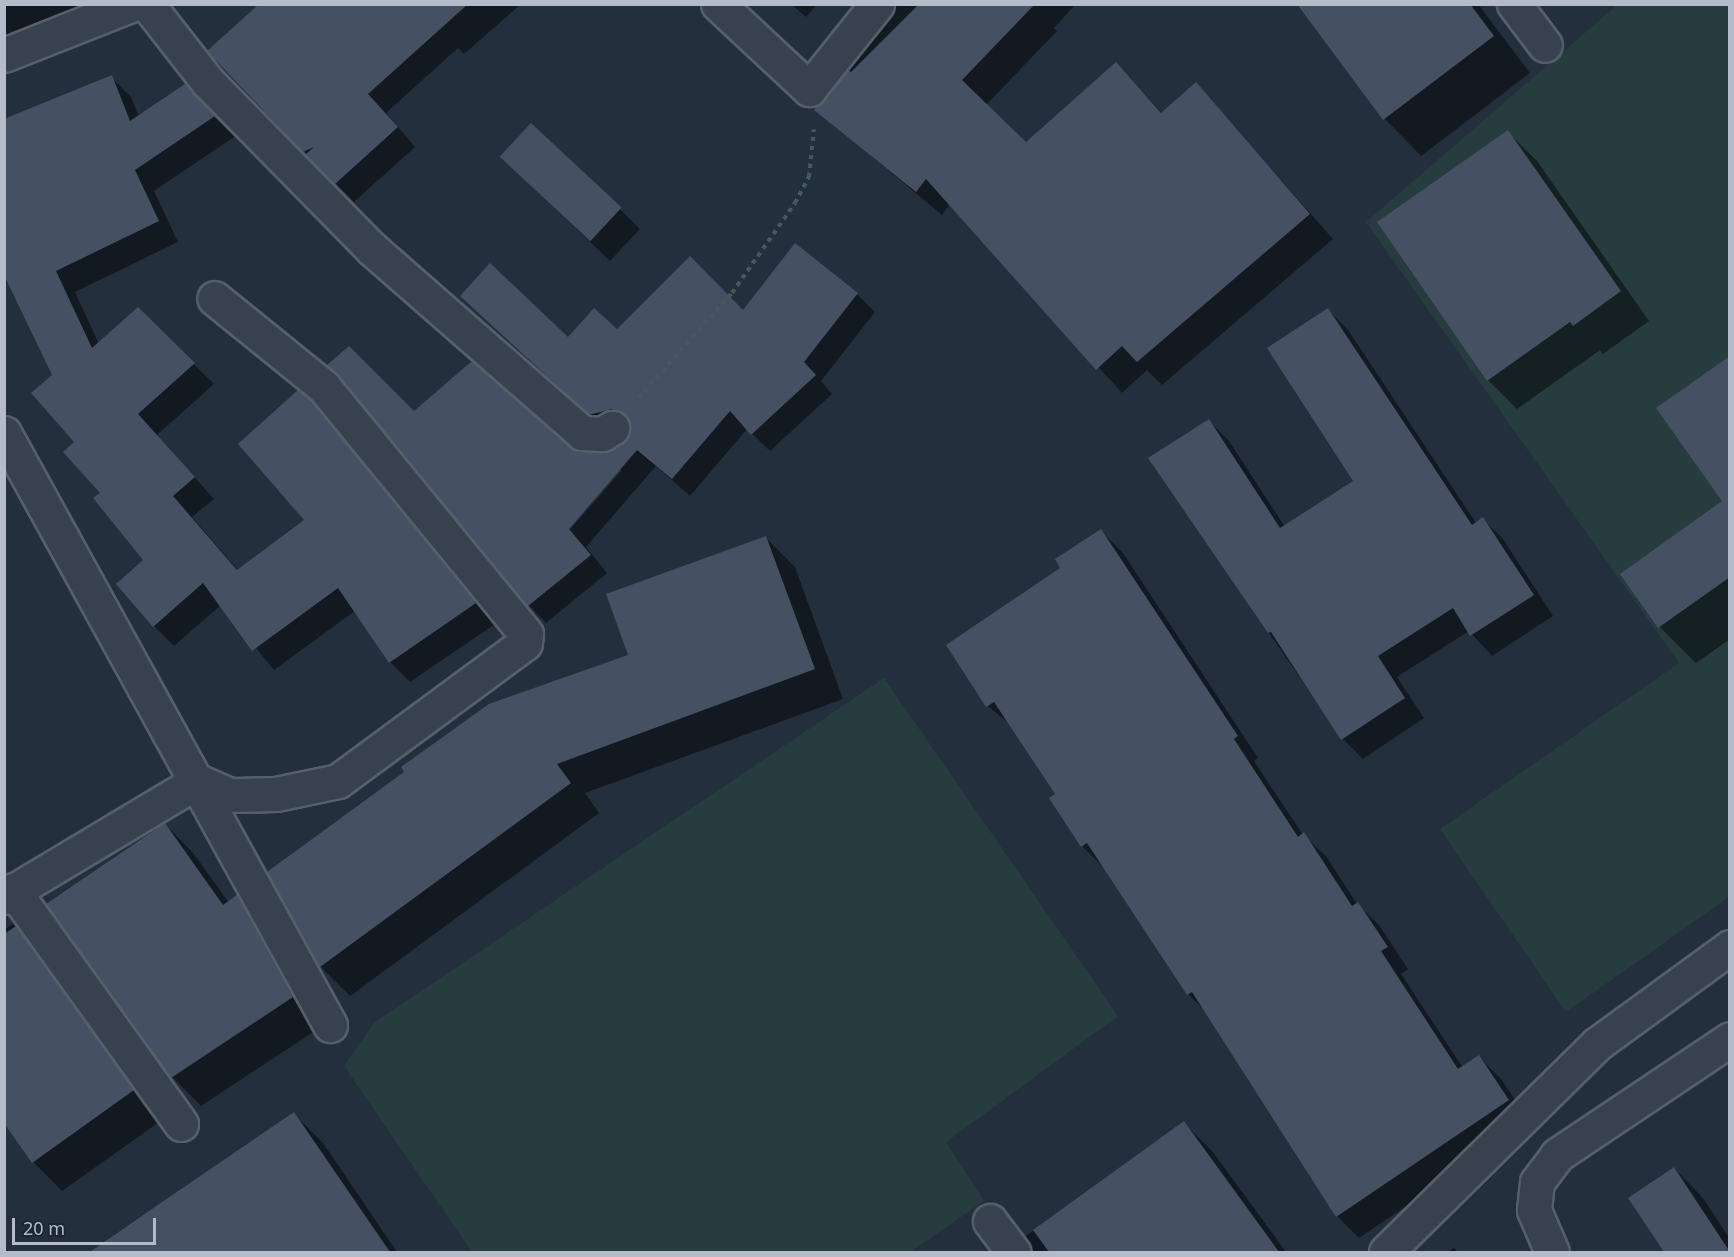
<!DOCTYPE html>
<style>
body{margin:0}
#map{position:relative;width:1734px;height:1257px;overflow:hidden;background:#242f3e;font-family:"Noto Sans",sans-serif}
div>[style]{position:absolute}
.green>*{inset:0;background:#263c3f}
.shadow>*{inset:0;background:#0007}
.building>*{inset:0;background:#455162;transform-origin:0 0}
.path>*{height:4px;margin-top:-2px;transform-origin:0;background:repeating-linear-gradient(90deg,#44595c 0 4.5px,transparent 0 9px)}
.roads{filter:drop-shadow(2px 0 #565f6c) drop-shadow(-2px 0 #565f6c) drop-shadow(0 2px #565f6c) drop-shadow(0 -2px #565f6c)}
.minor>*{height:33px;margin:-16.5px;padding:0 16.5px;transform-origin:16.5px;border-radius:16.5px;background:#38414e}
span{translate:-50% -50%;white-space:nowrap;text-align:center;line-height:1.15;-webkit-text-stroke:4.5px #1d2633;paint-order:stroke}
.frame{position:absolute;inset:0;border:6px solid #b4bcc9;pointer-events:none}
.scale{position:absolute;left:12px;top:1218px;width:144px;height:27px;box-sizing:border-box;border:3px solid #b4bcc9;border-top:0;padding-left:8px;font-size:18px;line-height:21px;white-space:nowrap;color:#b4bcc9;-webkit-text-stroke:4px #1d2633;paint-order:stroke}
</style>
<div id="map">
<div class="green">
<div style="clip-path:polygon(1617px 5px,1729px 5px,1729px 897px,1566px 1012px,1440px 829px,1679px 663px,1366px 222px)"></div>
<div style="clip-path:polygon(884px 678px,1118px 1016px,946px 1142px,984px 1201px,910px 1252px,472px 1252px,344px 1066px,374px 1023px)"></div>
</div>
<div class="shadow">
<div style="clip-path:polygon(4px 4px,80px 4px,93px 40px,4px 70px)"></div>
<div style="clip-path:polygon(261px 4px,521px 4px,464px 54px,458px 48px,386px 113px,415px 147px,354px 202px,304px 151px)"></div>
<div style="clip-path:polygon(791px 4px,817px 4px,806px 17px)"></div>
<div style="clip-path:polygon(855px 4px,1076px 4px,1054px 28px,1057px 31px,986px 105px,1026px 144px,1116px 64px,1163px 114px,1196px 84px,1333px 239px,1162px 385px,1147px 370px,1122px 393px,950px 204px,942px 215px,816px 110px,895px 14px,881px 25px)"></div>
<div style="clip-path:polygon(1298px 4px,1478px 4px,1530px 73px,1421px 156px,1385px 119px)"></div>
<div style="clip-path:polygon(111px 77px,131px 97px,139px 117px,185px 86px,234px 137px,154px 191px,178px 242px,75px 292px,99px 344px,138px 309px,214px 384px,157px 435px,214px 499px,192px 517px,238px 570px,306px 520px,310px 401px,331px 423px,495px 624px,410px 682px,390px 662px,355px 611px,274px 670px,221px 605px,174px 646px,154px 626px,145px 560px,102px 493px,76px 442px,53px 375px,4px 272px)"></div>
<div style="clip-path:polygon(1508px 132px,1537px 161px,1649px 321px,1603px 354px,1600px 350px,1517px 409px,1488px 380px)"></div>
<div style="clip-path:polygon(522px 177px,620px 209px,640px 229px,610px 261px)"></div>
<div style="clip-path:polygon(evenodd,857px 294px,875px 312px,821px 381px,832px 394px,770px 451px,747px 429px,690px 496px,656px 466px,586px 547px,607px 573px,546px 623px,529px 605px,414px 413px,602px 454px,630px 438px,629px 427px,609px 432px,480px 313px,569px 339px,857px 294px,618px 470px,622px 470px,565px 535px,563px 533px,618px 470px)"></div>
<div style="clip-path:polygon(1328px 310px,1348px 330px,1476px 523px,1483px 519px,1503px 539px,1553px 616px,1492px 656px,1469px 631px,1397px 677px,1424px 718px,1363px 759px,1343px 739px,1269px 633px,1209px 421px,1229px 441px,1285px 527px,1355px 481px)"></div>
<div style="clip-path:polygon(1730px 357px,1730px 639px,1696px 663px,1660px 627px,1724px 501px)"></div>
<div style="clip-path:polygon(1101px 531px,1123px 553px,1258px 758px,1254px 761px,1303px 835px,1326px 856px,1357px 904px,1379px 925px,1408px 969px,1401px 974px,1463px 1068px,1479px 1057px,1501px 1079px,1530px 1122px,1359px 1238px,1337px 1216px,1206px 1012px,1188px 994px,1104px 868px,1082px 846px,1057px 794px,1012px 726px,988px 706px,1063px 568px)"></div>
<div style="clip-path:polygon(765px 537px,795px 567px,843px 699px,585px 793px,599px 813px,350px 996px,321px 967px,269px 873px,630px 656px)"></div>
<div style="clip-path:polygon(165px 824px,194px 854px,229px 903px,237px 897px,266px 926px,321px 1027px,201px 1106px,172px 1077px)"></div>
<div style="clip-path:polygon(13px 924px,42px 953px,162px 1120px,62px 1191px,33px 1162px,4px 1121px,4px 930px)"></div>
<div style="clip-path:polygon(294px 1114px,323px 1143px,397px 1252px,120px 1252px,111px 1240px)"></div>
<div style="clip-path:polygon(1184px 1123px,1213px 1152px,1286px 1252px,1032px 1252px,1026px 1236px)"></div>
<div style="clip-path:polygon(1674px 1168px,1703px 1198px,1730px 1239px,1730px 1252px,1665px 1252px,1630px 1198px)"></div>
<div style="clip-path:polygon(1454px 1248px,1458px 1252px,1447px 1252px)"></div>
</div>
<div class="building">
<div style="clip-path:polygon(259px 4px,468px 4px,368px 94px,398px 127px,335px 184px,305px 155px,314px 147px,303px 152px,207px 51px)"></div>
<div style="clip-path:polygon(919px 4px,1035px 4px,962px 80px,1026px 142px,1116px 62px,1161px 113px,1196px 82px,1310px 214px,1137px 362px,1122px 346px,1096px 370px,926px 179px,916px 192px,814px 110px,848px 70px,851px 72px)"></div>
<div style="clip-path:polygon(1297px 4px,1470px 4px,1494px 36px,1383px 120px)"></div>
<div style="clip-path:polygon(112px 75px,130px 121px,185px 84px,215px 116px,135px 170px,159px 221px,56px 271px,92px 348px,138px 307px,195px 363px,138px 414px,195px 477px,173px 496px,237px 570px,304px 520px,238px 444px,298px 390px,311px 400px,476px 603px,389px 663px,338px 588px,252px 651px,203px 583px,153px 627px,116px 584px,143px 560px,93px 498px,100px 493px,63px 452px,74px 442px,31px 393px,52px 375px,4px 275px,4px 119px)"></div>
<div style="left:531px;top:123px;width:124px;height:46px;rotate:43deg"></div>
<div style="clip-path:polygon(1508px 130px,1621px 291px,1573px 326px,1570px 322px,1487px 381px,1377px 222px)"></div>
<div style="clip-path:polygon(795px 243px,858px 293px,804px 362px,816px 375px,751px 435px,730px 411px,672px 479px,637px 450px,569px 529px,591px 555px,528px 606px,327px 365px,349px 346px,414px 411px,472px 361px,570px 447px,581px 452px,611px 450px,629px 437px,628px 418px,612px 409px,589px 415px,460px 296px,490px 263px,568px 337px,594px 308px,617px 329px,690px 256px,743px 310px)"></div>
<div style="clip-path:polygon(1328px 308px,1472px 525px,1483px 517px,1534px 595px,1470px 636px,1453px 608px,1378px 656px,1405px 698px,1341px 740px,1271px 632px,1268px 633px,1148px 458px,1209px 419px,1280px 528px,1353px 481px,1267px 348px)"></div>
<div style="clip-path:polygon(1730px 356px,1730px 577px,1658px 628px,1620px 574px,1722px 501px,1656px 408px)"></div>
<div style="clip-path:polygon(1101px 529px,1238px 736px,1234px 739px,1298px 837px,1304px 832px,1352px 906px,1358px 902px,1388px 947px,1381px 951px,1458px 1069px,1479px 1055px,1509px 1100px,1336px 1217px,1192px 992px,1187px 995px,1087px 843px,1081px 847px,1049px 798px,1055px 794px,994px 702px,986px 707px,946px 645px,1060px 568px,1055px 559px)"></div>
<div style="clip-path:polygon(766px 536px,815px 669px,557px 764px,571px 783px,320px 967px,267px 872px,404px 772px,401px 767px,489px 704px,628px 655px,606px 594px)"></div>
<div style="clip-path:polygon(165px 823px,223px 905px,237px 895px,293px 997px,171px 1078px,46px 904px)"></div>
<div style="clip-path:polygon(16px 926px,134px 1090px,32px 1163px,4px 1123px,4px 934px)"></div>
<div style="clip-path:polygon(294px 1112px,390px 1252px,90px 1252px,162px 1202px)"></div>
<div style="clip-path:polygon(1184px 1121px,1279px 1252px,1049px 1252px,1033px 1230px)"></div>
<div style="clip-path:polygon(1674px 1167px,1730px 1252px,1664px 1252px,1628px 1198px)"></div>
</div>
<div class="path">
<div style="left:638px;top:398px;width:141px;rotate:-48.2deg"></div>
<div style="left:732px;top:293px;width:110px;rotate:-55deg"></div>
<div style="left:795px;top:203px;width:30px;rotate:-62deg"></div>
<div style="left:809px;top:177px;width:48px;rotate:-84.1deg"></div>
</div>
<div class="roads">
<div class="minor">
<div style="left:147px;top:4px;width:99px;rotate:52deg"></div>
<div style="left:208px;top:82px;width:233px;rotate:45.5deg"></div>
<div style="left:371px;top:248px;width:281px;rotate:41.2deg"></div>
<div style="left:582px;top:433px;width:20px;rotate:3deg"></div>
<div style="left:602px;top:434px;width:12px;rotate:-31deg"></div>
<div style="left:718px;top:4px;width:125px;rotate:43deg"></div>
<div style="left:809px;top:89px;width:109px;rotate:-51.3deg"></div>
<div style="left:1514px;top:4px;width:51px;rotate:52.9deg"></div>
<div style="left:4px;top:55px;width:139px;rotate:-21.6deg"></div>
<div style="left:4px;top:433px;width:676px;rotate:61.16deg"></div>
<div style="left:198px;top:781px;width:34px;rotate:24deg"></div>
<div style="left:229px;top:795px;width:47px;rotate:-1.2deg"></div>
<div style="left:276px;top:794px;width:63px;rotate:-11.8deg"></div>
<div style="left:338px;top:781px;width:232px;rotate:-36.4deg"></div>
<div style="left:525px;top:643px;width:9px;rotate:-84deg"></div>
<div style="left:526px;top:634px;width:319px;rotate:-129.3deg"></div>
<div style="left:324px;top:387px;width:141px;rotate:-141deg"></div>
<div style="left:13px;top:890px;width:288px;rotate:54.3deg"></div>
<div style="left:4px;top:897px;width:226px;rotate:-30.9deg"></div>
<div style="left:990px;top:1221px;width:39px;rotate:53deg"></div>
<div style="left:1386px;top:1252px;width:296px;rotate:-44.6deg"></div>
<div style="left:1597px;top:1044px;width:165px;rotate:-36.1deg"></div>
<div style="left:1552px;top:1252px;width:46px;rotate:-113.2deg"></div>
<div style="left:1534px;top:1210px;width:28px;rotate:-84deg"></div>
<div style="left:1537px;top:1182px;width:34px;rotate:-53deg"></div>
<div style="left:1557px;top:1155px;width:208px;rotate:-33.8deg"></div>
</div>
</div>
<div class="frame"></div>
<div class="scale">20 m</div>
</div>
